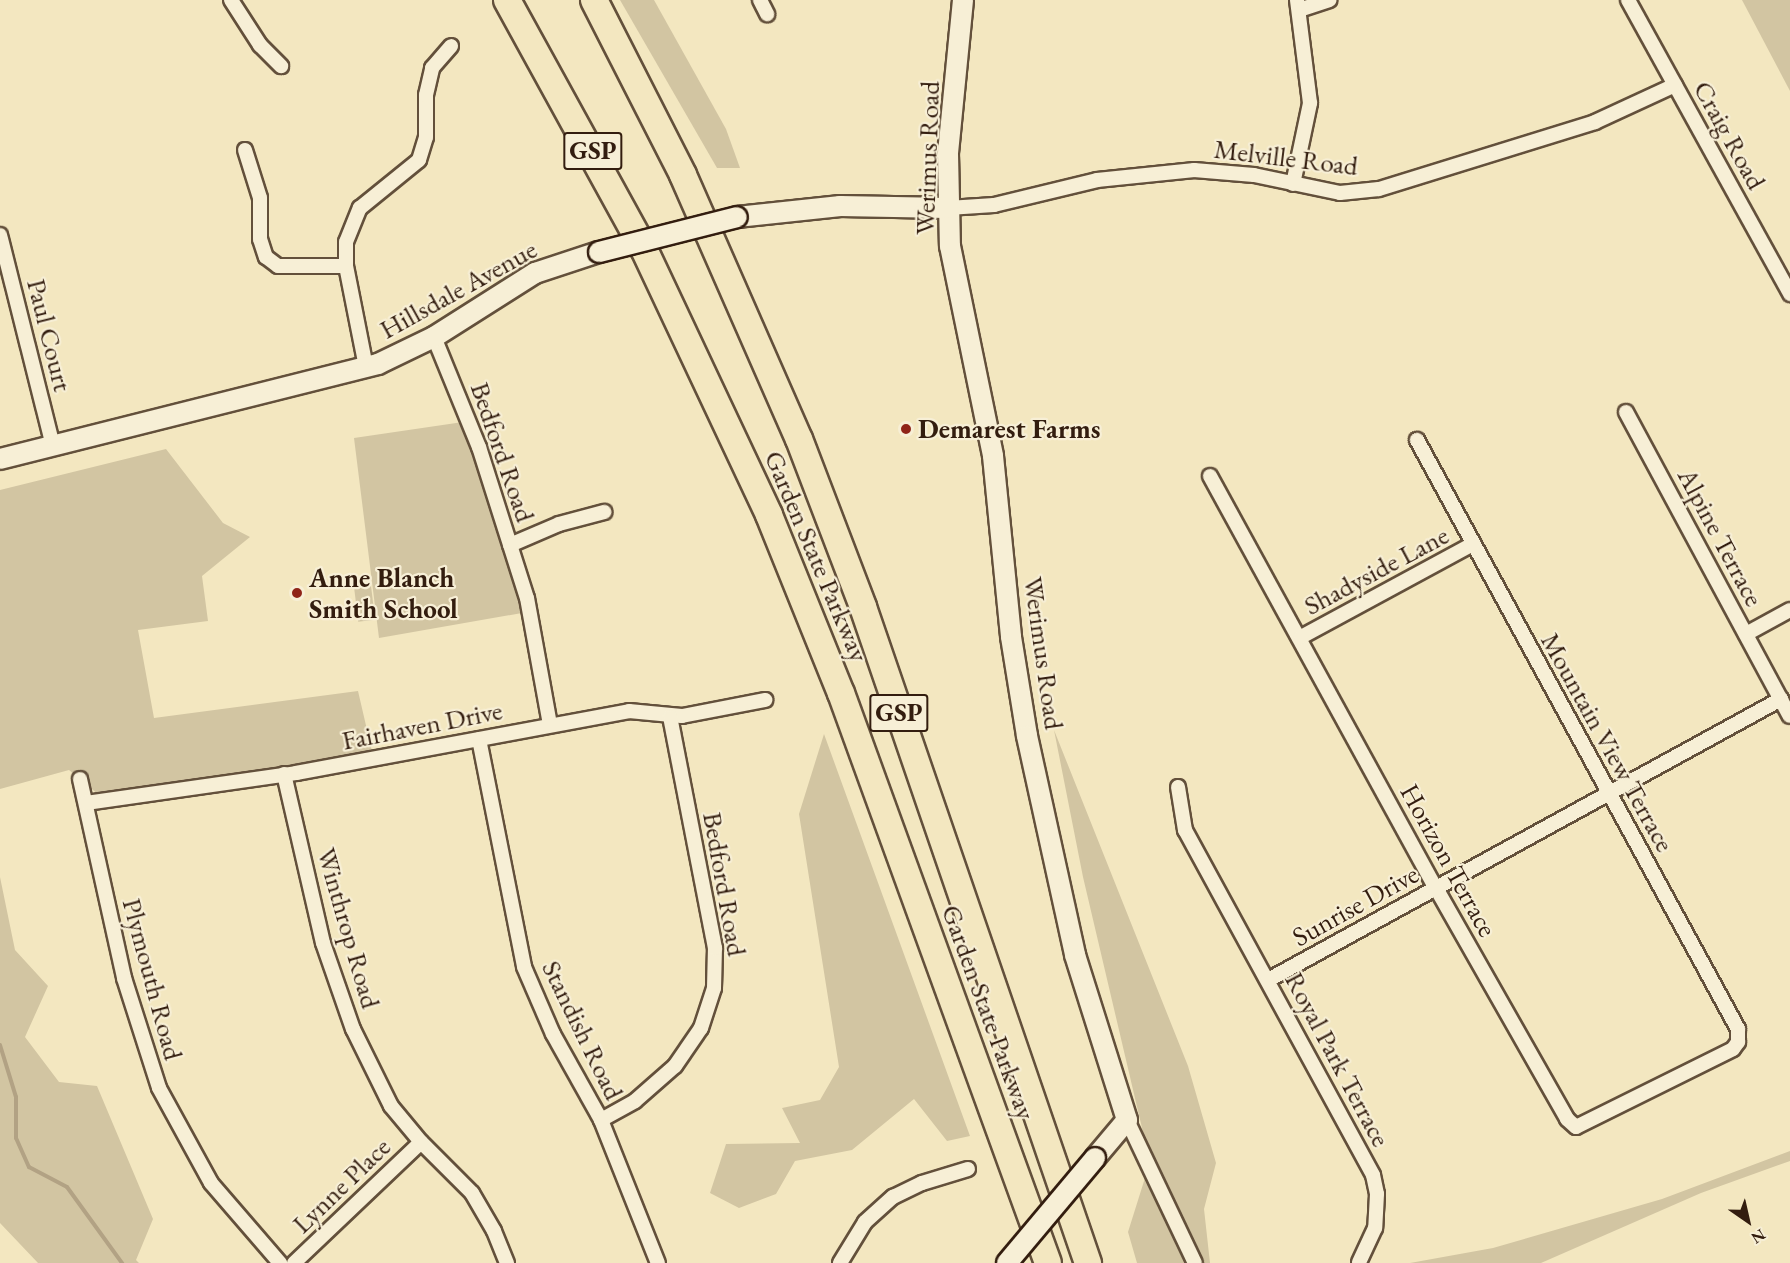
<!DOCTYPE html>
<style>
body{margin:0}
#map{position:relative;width:1790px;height:1263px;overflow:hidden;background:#f3e7c0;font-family:"EB Garamond",serif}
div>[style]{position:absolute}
.green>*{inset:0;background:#d2c5a2;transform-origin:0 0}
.stream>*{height:4px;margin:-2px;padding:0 2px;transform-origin:2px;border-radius:2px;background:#b2a284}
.roads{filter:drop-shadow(2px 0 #63503b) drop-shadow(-2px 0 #63503b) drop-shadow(0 2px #63503b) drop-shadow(0 -2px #63503b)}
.street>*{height:14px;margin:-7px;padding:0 7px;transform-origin:7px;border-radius:7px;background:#f7efd6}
.secondary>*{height:20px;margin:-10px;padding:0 10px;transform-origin:10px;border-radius:10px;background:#f7efd6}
.highway>*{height:26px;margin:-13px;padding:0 13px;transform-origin:13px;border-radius:13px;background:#f3e7c0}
.bridges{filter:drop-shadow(2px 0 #331d0f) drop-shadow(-2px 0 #331d0f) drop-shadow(0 2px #331d0f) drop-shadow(0 -2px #331d0f)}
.secondary-bridge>*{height:20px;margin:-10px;padding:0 10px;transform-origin:10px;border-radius:10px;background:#f7efd6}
.dots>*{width:16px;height:16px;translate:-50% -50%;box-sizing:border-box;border:3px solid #f7efd6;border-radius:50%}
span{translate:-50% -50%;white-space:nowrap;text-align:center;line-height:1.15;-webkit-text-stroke:4.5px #f7efd6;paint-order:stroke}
.shield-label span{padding:2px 4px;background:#f7efd6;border:2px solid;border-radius:4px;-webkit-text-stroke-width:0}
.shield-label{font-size:26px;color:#331d0f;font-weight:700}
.street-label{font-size:27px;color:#331d0f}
.poi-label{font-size:27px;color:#331d0f;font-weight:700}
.left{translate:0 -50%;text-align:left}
.north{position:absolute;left:1718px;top:1191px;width:60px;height:60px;-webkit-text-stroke:4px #f7efd6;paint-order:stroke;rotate:146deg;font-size:16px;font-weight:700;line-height:24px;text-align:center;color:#331d0f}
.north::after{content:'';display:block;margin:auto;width:21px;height:27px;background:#331d0f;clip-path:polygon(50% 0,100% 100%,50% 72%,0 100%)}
</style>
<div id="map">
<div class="green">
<div style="clip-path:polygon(620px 0,654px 0,726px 129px,740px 168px,717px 168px)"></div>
<div style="clip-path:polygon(1742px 0,1790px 0,1790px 91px)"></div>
<div style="clip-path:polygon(463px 422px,522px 613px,379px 638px,354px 438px)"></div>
<div style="clip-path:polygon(166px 449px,223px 523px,250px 537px,202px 576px,208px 621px,138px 630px,154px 718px,358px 691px,374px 760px,111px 805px,69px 770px,0 789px,0 490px)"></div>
<div style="left:371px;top:586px;width:34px;height:17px;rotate:83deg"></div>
<div style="clip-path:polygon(1054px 730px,1188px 1066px,1216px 1163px,1204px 1209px,1210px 1263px,1137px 1263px,1128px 1232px,1150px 1162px,1083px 877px)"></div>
<div style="clip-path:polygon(824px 734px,970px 1136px,947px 1141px,914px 1099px,852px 1150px,795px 1161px,776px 1194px,739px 1208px,710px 1193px,726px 1144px,800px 1143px,782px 1108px,820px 1100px,839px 1067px,799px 814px)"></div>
<div style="clip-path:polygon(0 877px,15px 950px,48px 986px,25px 1037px,59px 1082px,97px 1086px,153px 1219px,136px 1260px,139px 1263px,38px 1263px,0 1223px)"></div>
<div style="clip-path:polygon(1790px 1151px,1790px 1161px,1701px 1193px,1541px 1263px,1410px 1263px,1493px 1248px,1662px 1199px)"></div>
</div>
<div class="stream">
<div style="left:0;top:1045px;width:54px;rotate:72.9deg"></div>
<div style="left:16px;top:1097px;width:41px;rotate:90deg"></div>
<div style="left:16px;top:1138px;width:32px;rotate:66deg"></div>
<div style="left:29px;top:1167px;width:43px;rotate:27.8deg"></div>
<div style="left:67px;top:1187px;width:94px;rotate:54.1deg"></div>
</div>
<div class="roads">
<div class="street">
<div style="left:231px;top:0;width:54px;rotate:57.2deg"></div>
<div style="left:260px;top:45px;width:30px;rotate:45deg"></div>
<div style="left:760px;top:0;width:16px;rotate:63deg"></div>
<div style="left:1628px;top:0;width:336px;rotate:61.1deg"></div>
<div style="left:1299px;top:10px;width:32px;rotate:-18deg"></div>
<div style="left:245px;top:150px;width:50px;rotate:72.6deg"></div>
<div style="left:260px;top:198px;width:41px;rotate:90deg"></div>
<div style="left:260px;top:239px;width:19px;rotate:72deg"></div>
<div style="left:266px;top:257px;width:15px;rotate:37deg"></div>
<div style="left:278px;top:266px;width:68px"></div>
<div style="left:1293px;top:184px;width:83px;rotate:-78.1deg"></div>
<div style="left:1310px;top:103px;width:104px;rotate:-97.2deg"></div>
<div style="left:948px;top:208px;width:46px;rotate:-3.7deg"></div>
<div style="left:994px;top:205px;width:106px;rotate:-13.6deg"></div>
<div style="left:1097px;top:180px;width:98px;rotate:-5.9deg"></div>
<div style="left:1194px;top:170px;width:60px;rotate:4.8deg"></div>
<div style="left:1254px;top:175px;width:88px;rotate:11.8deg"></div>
<div style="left:1340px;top:193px;width:39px;rotate:-6deg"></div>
<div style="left:1379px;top:189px;width:226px;rotate:-17.2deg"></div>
<div style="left:1595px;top:122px;width:88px;rotate:-24.8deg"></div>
<div style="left:0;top:235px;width:218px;rotate:75.9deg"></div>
<div style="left:434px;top:337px;width:119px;rotate:67.8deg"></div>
<div style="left:479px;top:447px;width:158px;rotate:72.4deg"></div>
<div style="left:527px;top:598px;width:129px;rotate:79.7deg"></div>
<div style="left:366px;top:367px;width:103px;rotate:-101.2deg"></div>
<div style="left:346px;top:266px;width:24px;rotate:-90deg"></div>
<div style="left:346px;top:242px;width:37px;rotate:-68deg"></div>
<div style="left:360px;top:208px;width:76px;rotate:-39.1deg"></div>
<div style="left:419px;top:160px;width:24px;rotate:-73deg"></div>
<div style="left:426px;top:137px;width:42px;rotate:-90deg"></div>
<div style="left:426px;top:95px;width:28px;rotate:-77deg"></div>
<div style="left:432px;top:68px;width:29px;rotate:-49deg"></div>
<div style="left:1626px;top:412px;width:345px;rotate:61.7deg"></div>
<div style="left:1210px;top:476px;width:470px;rotate:61.3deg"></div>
<div style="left:1436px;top:888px;width:266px;rotate:60.4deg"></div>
<div style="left:1567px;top:1119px;width:12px;rotate:42deg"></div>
<div style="left:1576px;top:1127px;width:175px;rotate:-26.4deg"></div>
<div style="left:1733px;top:1049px;width:9px;rotate:-54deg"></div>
<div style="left:1738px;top:1042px;width:13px;rotate:-90deg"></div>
<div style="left:1738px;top:1029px;width:671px;rotate:-118.59deg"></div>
<div style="left:510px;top:545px;width:53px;rotate:-23.2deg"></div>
<div style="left:559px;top:524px;width:47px;rotate:-14.9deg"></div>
<div style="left:1746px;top:634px;width:50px;rotate:-28.6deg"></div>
<div style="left:1301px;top:637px;width:196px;rotate:-28.4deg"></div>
<div style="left:479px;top:739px;width:232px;rotate:78.8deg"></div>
<div style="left:524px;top:967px;width:73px;rotate:66.6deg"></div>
<div style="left:553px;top:1034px;width:98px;rotate:60.8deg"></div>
<div style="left:601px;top:1120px;width:154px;rotate:68.3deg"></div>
<div style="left:284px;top:774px;width:173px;rotate:77deg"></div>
<div style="left:323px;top:943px;width:91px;rotate:70.8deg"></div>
<div style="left:353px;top:1029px;width:86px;rotate:63.7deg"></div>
<div style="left:391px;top:1106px;width:47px;rotate:50.2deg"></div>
<div style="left:421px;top:1142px;width:72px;rotate:45deg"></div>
<div style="left:472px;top:1193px;width:44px;rotate:59.9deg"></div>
<div style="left:494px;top:1231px;width:35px;rotate:68deg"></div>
<div style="left:80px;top:779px;width:204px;rotate:77.5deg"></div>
<div style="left:124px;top:978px;width:115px;rotate:72.3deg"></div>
<div style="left:159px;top:1088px;width:108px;rotate:61.3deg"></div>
<div style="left:211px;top:1183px;width:106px;rotate:49.2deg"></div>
<div style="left:1178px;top:787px;width:44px;rotate:80.8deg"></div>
<div style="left:1185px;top:830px;width:393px;rotate:61.4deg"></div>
<div style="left:1373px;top:1175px;width:19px;rotate:78deg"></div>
<div style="left:1377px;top:1194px;width:34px;rotate:93deg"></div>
<div style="left:1375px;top:1228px;width:38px;rotate:115deg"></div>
<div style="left:86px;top:803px;width:212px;rotate:-8.1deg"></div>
<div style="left:296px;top:773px;width:339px;rotate:-10.5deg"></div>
<div style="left:629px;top:711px;width:53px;rotate:5.4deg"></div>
<div style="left:682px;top:716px;width:85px;rotate:-10.9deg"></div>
<div style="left:1268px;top:980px;width:585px;rotate:-28.71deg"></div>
<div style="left:601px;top:1120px;width:39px;rotate:-29deg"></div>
<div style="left:635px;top:1101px;width:53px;rotate:-41.2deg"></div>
<div style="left:675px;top:1066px;width:46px;rotate:-55.6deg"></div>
<div style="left:701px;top:1028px;width:42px;rotate:-72deg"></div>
<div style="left:714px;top:988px;width:40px;rotate:-88.6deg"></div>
<div style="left:715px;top:948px;width:235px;rotate:-101deg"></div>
<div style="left:1127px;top:1120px;width:158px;rotate:64.6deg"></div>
<div style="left:294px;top:1263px;width:175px;rotate:-43.6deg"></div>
<div style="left:840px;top:1263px;width:48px;rotate:-58.6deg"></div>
<div style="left:865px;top:1222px;width:38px;rotate:-42deg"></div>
<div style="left:893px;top:1197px;width:32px;rotate:-26deg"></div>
<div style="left:922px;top:1183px;width:48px;rotate:-16.9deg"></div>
</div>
<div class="secondary">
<div style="left:963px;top:0;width:155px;rotate:95.6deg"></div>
<div style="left:948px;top:154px;width:92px;rotate:88.8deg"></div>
<div style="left:950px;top:246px;width:214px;rotate:78.4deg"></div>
<div style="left:993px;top:456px;width:182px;rotate:84.3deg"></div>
<div style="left:1011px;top:637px;width:100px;rotate:80.8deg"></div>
<div style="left:1027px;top:736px;width:224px;rotate:77.6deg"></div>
<div style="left:1075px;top:955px;width:173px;rotate:72.5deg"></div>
<div style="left:1127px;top:1120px;width:50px;rotate:130.1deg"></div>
<div style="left:737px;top:217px;width:104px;rotate:-6.1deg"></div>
<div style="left:840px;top:206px;width:108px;rotate:1.1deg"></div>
<div style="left:0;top:459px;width:390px;rotate:-14.1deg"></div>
<div style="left:378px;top:364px;width:62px;rotate:-25.7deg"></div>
<div style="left:434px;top:337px;width:120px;rotate:-32.4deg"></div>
<div style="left:535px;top:273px;width:67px;rotate:-18.2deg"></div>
</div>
<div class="highway">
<div style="left:507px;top:0;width:284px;rotate:61.2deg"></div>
<div style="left:644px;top:249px;width:294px;rotate:64.8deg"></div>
<div style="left:769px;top:515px;width:192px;rotate:68deg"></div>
<div style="left:841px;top:693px;width:606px;rotate:70.04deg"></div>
<div style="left:594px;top:0;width:196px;rotate:63deg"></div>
<div style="left:683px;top:175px;width:288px;rotate:66.3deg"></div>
<div style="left:799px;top:439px;width:180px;rotate:69.1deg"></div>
<div style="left:863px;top:607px;width:694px;rotate:71.07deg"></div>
</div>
</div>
<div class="bridges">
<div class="secondary-bridge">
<div style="left:599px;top:252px;width:142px;rotate:-14.2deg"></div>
<div style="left:1007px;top:1263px;width:137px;rotate:-50deg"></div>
</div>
</div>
<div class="dots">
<div style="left:906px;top:429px;background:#8f2418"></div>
<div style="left:297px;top:593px;background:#8f2418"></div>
</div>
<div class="shield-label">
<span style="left:593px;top:151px">GSP</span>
<span style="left:899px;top:713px">GSP</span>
</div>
<div class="street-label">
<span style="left:1730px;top:135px;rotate:61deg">Craig Road</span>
<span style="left:1286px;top:157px;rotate:7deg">Melville Road</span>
<span style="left:927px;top:158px;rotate:-88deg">Werimus Road</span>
<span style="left:458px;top:289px;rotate:-29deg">Hillsdale Avenue</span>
<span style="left:50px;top:335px;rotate:76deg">Paul Court</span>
<span style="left:503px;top:452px;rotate:71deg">Bedford Road</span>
<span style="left:1721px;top:537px;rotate:62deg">Alpine Terrace</span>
<span style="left:817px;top:556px;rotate:67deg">Garden State Parkway</span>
<span style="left:1376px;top:570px;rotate:-28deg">Shadyside Lane</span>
<span style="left:1044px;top:653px;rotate:82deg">Werimus Road</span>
<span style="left:422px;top:725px;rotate:-11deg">Fairhaven Drive</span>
<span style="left:1608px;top:742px;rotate:61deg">Mountain View Terrace</span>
<span style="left:1449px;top:860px;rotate:61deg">Horizon Terrace</span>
<span style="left:725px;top:884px;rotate:80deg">Bedford Road</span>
<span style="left:1355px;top:905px;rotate:-29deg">Sunrise Drive</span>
<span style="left:349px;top:928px;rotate:74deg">Winthrop Road</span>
<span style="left:153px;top:979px;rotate:75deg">Plymouth Road</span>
<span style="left:989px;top:1012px;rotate:70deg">Garden State Parkway</span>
<span style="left:583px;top:1030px;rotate:64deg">Standish Road</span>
<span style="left:1338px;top:1059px;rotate:62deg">Royal Park Terrace</span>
<span style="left:341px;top:1185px;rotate:-44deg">Lynne Place</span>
</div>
<div class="poi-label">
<span class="left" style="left:918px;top:429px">Demarest Farms</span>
<span class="left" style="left:309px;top:593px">Anne Blanch<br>Smith School</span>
</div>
<div class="north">N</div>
</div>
